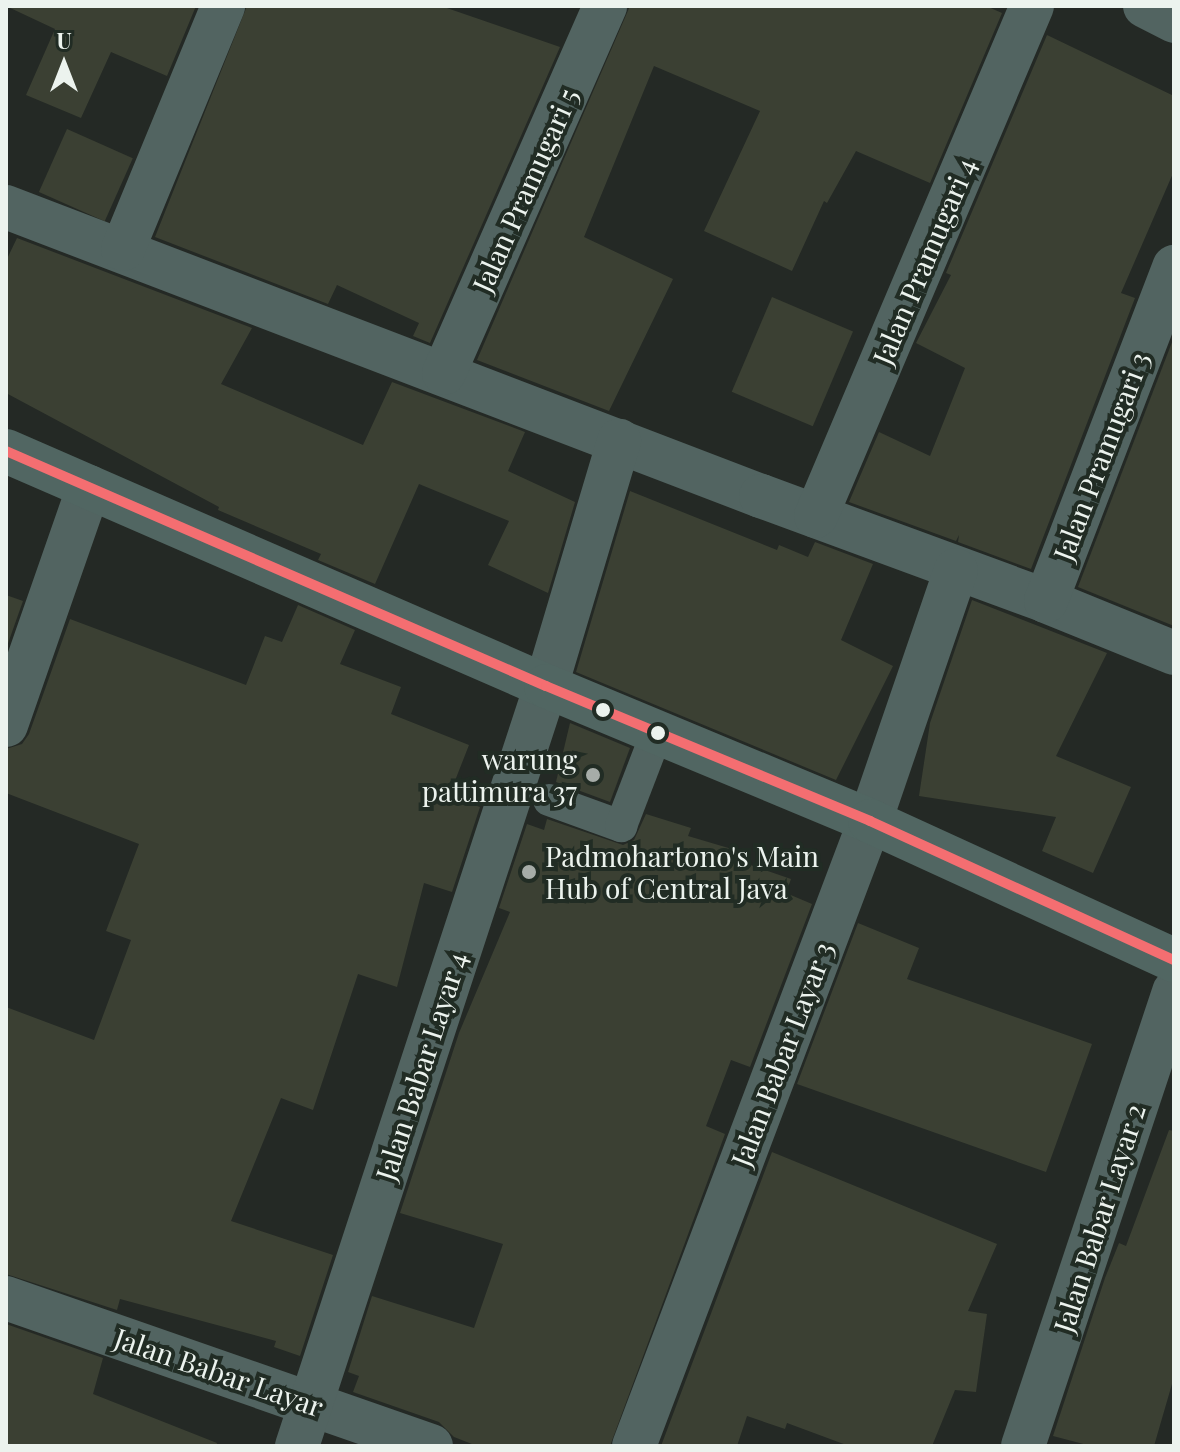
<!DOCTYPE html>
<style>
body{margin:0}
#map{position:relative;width:1180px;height:1452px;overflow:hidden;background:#242925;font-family:"Playfair Display",serif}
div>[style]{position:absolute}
.building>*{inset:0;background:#3b4033;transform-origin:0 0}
.service>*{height:32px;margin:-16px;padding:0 16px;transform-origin:16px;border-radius:16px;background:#526461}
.minor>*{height:44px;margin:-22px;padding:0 22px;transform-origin:22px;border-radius:22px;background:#526461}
.secondary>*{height:44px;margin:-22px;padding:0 22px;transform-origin:22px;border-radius:22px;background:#516662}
.bus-1>*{height:10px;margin:-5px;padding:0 5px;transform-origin:5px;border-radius:5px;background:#f46e71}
.dots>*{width:22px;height:22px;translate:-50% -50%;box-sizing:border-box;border:4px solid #212c24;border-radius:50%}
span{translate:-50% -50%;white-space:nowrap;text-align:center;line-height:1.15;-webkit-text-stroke:8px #212c24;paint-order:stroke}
.street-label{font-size:28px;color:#ecf3ee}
.poi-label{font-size:28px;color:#ecf3ee}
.right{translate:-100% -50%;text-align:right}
.left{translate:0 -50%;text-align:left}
.frame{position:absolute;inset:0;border:8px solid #ecf3ee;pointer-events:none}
.north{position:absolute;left:24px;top:24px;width:80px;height:80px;-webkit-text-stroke:6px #212c24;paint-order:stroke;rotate:0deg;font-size:22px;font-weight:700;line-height:32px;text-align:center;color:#ecf3ee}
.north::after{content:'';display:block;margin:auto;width:28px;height:36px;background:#ecf3ee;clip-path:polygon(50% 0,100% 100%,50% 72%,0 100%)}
</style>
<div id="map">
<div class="building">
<div style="clip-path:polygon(6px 6px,196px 6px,167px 76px,111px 52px,81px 118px,26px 95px,55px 29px)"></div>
<div style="clip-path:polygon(247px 6px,441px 6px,560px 47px,430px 343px,413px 336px,419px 323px,337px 285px,328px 304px,155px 237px)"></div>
<div style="clip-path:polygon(630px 6px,986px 6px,1002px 13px,930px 183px,856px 151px,827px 203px,824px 201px,792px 271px,704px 231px,760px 111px,654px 66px,584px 237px,673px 279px,609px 411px,477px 360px)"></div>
<div style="clip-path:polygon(1047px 35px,1174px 96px,1174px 171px,1121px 293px,1135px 298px,1031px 569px,958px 542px,959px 535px,956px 541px,849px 502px,879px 432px,930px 456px,965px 368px,916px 343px,951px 275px,946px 273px)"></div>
<div style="left:67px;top:129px;width:72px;height:69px;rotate:24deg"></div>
<div style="clip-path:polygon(17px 238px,252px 328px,221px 384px,363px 445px,392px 382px,525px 432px,508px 471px,575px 502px,548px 593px,488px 565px,509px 521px,419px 484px,375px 584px,318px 560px,321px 554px,218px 510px,219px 507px,6px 393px,6px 261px)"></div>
<div style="left:772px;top:297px;width:88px;height:103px;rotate:23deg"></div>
<div style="clip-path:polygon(1174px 337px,1174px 626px,1078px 587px)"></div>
<div style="clip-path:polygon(630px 491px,777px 550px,779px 545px,808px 557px,815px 542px,873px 564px,841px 640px,893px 666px,836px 780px,576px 672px)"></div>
<div style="clip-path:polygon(6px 595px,23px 601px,6px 649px)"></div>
<div style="clip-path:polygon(972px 600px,1107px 653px,1056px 756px,1131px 787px,1093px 873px,1042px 851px,1056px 817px,919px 796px,930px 723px)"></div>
<div style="clip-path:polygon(298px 605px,355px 630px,340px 664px,401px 687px,391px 714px,469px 745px,449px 796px,480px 807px,452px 892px,424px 883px,397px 987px,358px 974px,313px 1110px,281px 1098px,231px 1221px,333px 1255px,300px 1356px,274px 1347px,276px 1341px,120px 1299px,117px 1310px,6px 1274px,6px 1007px,94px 1040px,131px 940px,106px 931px,139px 844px,6px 793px,6px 749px,22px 744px,29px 734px,70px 619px,246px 685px,265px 636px,282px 642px)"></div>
<div style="clip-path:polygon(570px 723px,630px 748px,610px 802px,556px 782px)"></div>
<div style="clip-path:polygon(646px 814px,691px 828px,688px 836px,742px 852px,739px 861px,791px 879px,786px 893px,812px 904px,750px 1067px,731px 1060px,706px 1126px,725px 1134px,610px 1446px,477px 1446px,454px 1437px,439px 1422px,353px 1392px,359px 1376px,348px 1372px,372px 1296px,474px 1328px,503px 1244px,400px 1213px,459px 1033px,510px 912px,499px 908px,527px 824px,544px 830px,547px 819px,623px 845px,634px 840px)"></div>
<div style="clip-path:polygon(858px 923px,919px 948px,907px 979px,1092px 1044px,1046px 1172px,797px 1084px)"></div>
<div style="clip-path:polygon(1169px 1130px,1174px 1131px,1174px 1377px,1154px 1446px,1091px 1446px,1053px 1436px,1105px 1278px,1119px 1243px,1126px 1246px)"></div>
<div style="clip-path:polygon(772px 1152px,997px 1244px,968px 1311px,987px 1314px,976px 1392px,955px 1390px,932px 1446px,849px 1446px,787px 1423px,785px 1429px,747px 1416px,737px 1446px,661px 1446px)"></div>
<div style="clip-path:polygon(6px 1324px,103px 1358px,93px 1394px,217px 1443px,216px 1446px,6px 1446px)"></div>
</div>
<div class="service">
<div style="left:549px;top:800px;width:77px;rotate:19.9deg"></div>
<div style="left:621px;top:826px;width:101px;rotate:-69deg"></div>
</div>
<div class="minor">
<div style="left:1145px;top:6px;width:33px;rotate:27deg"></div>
<div style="left:6px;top:207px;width:808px;rotate:20.95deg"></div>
<div style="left:761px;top:496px;width:304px;rotate:20.2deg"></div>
<div style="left:1046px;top:601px;width:138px;rotate:22.1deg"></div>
<div style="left:123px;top:249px;width:263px;rotate:-67.6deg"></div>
<div style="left:444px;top:373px;width:401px;rotate:-66.3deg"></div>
<div style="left:816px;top:516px;width:554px;rotate:-67.05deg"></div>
<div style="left:1046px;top:601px;width:358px;rotate:-69deg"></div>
<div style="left:6px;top:725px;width:252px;rotate:-70.8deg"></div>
<div style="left:6px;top:1298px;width:450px;rotate:19.2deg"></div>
<div style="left:297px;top:1446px;width:800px;rotate:-71.86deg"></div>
<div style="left:546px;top:686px;width:256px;rotate:-73.4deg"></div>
<div style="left:634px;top:1446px;width:668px;rotate:-69.31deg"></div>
<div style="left:870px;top:821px;width:265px;rotate:-71.1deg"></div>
<div style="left:1023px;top:1446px;width:479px;rotate:-71.6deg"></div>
</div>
<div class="secondary">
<div style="left:6px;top:451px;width:589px;rotate:23.52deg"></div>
<div style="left:546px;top:686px;width:351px;rotate:22.6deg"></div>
<div style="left:870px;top:821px;width:334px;rotate:24.6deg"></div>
</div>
<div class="bus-1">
<div style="left:6px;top:451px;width:589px;rotate:23.52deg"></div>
<div style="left:546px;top:686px;width:351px;rotate:22.6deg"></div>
<div style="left:870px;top:821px;width:334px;rotate:24.6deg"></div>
</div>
<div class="dots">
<div style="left:603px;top:710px;background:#ecf3ee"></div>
<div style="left:658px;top:733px;background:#ecf3ee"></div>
<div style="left:593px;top:775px;background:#a6aca8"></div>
<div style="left:529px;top:872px;background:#a6aca8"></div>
</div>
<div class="street-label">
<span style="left:525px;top:190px;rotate:-66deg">Jalan Pramugari 5</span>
<span style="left:924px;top:261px;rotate:-67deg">Jalan Pramugari 4</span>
<span style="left:1101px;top:456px;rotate:-69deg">Jalan Pramugari 3</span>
<span style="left:782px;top:1054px;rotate:-69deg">Jalan Babar Layar 3</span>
<span style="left:421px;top:1066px;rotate:-72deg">Jalan Babar Layar 4</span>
<span style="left:1099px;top:1218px;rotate:-72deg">Jalan Babar Layar 2</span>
<span style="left:219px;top:1372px;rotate:19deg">Jalan Babar Layar</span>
</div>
<div class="poi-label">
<span class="right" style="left:577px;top:775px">warung<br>pattimura 37</span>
<span class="left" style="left:545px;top:872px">Padmohartono's Main<br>Hub of Central Java</span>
</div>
<div class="frame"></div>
<div class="north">U</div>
</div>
